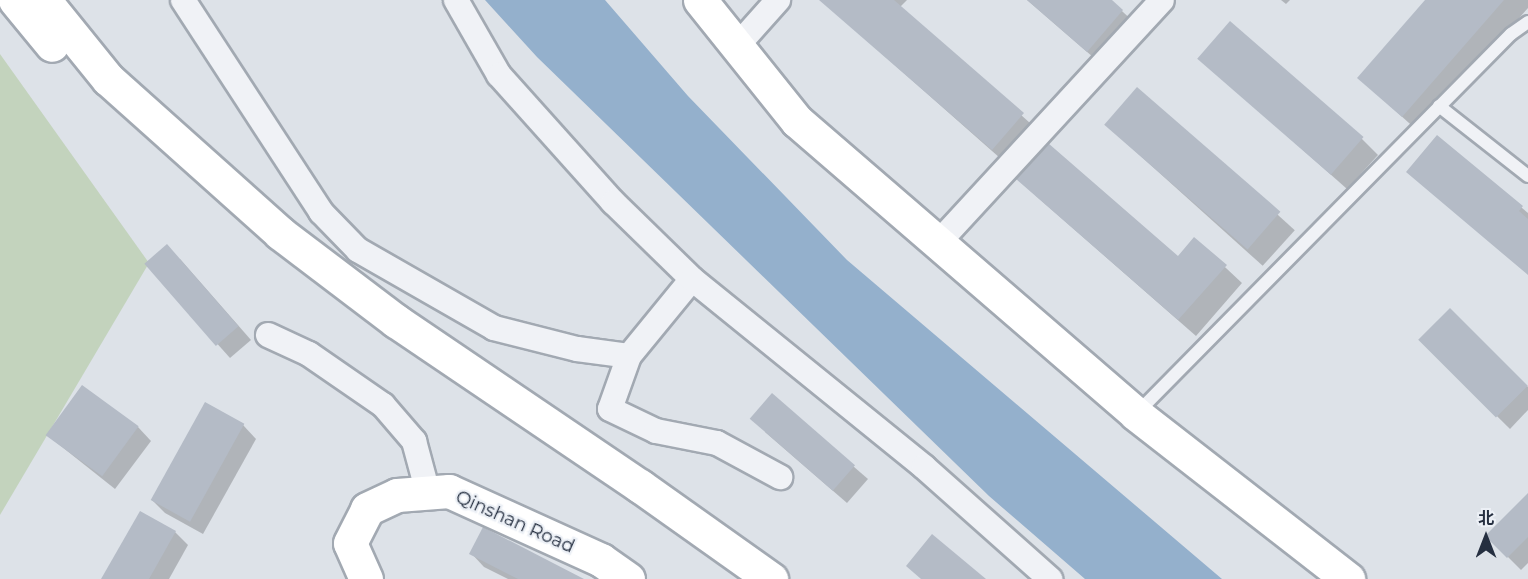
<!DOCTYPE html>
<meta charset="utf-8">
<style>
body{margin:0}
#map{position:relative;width:1528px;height:579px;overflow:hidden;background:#dde2e8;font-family:Montserrat,"Noto Sans SC",sans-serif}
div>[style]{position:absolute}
.green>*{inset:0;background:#c3d3bd}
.water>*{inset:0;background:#94b0cc}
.shadow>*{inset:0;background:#0003;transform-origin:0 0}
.building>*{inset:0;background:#b4bbc6;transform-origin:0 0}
.roads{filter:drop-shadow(2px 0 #a2a9b2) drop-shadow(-2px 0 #a2a9b2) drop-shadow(0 2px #a2a9b2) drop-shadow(0 -2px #a2a9b2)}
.lane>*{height:12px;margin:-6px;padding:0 6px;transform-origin:6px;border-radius:6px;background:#f0f2f6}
.street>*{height:24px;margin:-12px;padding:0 12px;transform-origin:12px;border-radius:12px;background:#f0f2f6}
.secondary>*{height:33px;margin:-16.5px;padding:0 16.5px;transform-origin:16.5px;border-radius:16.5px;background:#fff}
.highway>*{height:33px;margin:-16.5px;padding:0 16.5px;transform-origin:16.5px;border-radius:16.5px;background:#fff}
span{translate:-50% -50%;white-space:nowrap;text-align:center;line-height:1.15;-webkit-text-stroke:4.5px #ecf0f6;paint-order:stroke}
.street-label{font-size:18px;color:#252f40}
.north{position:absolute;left:1456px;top:507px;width:60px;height:60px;-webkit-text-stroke:4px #ecf0f6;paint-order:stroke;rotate:0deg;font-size:16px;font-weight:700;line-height:24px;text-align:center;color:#252f40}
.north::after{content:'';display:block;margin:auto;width:21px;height:27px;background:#252f40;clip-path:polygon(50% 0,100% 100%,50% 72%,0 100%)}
</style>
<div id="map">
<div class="green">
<div style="clip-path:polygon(0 54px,149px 263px,0 515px)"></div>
</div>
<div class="water">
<div style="clip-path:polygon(485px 0,605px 0,688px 96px,847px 260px,1222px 579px,1085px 579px,989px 496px,537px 57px)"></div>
</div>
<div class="shadow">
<div style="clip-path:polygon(821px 0,907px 0,900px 7px,1039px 131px,1009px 166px)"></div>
<div style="clip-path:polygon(1027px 0,1110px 0,1136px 24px,1101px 64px)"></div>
<div style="clip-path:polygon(1281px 0,1290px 0,1286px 4px)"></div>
<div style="clip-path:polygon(1427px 0,1528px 0,1528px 8px,1419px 132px,1359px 78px)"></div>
<div style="clip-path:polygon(1199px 58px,1362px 139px,1378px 155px,1347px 189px)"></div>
<div style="left:1138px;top:89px;width:211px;height:48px;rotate:42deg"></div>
<div style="clip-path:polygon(1437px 138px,1528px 213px,1528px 274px)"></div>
<div style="clip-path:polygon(1035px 195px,1178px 258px,1195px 239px,1242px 283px,1196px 336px)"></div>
<div style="clip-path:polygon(180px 259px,251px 340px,230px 358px,146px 264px)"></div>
<div style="clip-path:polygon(1450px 311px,1528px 387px,1528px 410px,1510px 429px,1420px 340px)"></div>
<div style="clip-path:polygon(772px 396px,868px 479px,847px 503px,765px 432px)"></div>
<div style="clip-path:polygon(243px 425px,256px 439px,203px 534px,165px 513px,152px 500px)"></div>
<div style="clip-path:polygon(138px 427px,151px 441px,115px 489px,47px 435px)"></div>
<div style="clip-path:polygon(1528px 495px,1528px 563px,1521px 570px,1487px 536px)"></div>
<div style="clip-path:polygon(175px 532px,188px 545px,169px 579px,103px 579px)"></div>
<div style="clip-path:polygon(471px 553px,581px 579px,508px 579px,484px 567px)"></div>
</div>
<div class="building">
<div style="clip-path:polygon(819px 0,894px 0,1024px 113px,992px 150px)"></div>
<div style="clip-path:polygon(1027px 0,1112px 0,1123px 10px,1087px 52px)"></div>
<div style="clip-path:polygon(1425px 0,1504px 0,1402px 117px,1357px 78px)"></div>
<div style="left:1230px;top:21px;width:177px;height:50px;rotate:41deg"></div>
<div style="left:1137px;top:87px;width:190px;height:50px;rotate:41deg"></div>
<div style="clip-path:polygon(1437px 135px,1523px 206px,1519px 211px,1528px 219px,1528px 275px,1406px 172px)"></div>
<div style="clip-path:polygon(1048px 143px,1178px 256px,1194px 237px,1227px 265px,1178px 320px,1016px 179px)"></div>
<div style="left:167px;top:244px;width:109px;height:30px;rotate:49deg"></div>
<div style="left:1450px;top:308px;width:110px;height:45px;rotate:45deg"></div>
<div style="left:82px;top:385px;width:70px;height:62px;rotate:36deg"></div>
<div style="left:772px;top:393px;width:110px;height:34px;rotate:41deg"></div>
<div style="left:205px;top:402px;width:45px;height:112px;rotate:29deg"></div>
<div style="clip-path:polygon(1528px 493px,1528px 537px,1507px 558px,1485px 536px)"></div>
<div style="clip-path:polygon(140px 511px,176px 531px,149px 579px,101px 579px)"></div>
<div style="clip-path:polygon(483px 527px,584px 579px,518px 579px,469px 554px)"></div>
<div style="clip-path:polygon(932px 534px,986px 579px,921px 579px,906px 566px)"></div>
</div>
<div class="roads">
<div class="lane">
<div style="left:1439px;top:106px;width:113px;rotate:38.2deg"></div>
<div style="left:1137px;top:413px;width:532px;rotate:-45.38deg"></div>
<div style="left:1511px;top:34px;width:21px;rotate:-35deg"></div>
</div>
<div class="street">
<div style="left:183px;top:0;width:253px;rotate:56.9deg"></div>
<div style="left:321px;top:212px;width:53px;rotate:45.8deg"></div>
<div style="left:358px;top:250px;width:157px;rotate:29.8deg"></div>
<div style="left:494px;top:328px;width:86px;rotate:14.2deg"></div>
<div style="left:577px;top:349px;width:52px;rotate:7.7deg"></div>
<div style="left:629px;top:356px;width:99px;rotate:-50.7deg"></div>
<div style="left:456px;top:0;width:86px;rotate:60.2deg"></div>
<div style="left:499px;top:75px;width:171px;rotate:48.1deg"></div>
<div style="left:613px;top:202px;width:110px;rotate:44.3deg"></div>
<div style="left:692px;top:279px;width:299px;rotate:39deg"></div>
<div style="left:924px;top:467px;width:169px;rotate:41.6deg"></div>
<div style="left:737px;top:46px;width:62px;rotate:-48.3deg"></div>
<div style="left:938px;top:243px;width:330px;rotate:-47.3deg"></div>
<div style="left:268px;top:335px;width:45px;rotate:24.9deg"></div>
<div style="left:309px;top:354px;width:90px;rotate:34.6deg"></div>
<div style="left:383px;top:405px;width:48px;rotate:49.3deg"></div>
<div style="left:414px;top:441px;width:54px;rotate:74.9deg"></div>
<div style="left:629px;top:356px;width:56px;rotate:109.7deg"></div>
<div style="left:610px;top:409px;width:51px;rotate:25.6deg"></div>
<div style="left:656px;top:431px;width:62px;rotate:11.1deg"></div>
<div style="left:717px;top:443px;width:72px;rotate:28.4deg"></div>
</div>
<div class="secondary">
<div style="left:700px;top:0;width:155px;rotate:51.3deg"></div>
<div style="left:797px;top:121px;width:448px;rotate:40.8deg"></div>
<div style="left:1136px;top:414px;width:269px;rotate:37.9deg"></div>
<div style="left:366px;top:579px;width:39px;rotate:-114deg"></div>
<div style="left:350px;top:543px;width:38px;rotate:-63deg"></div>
<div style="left:367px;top:509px;width:33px;rotate:-25deg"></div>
<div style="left:397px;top:495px;width:52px;rotate:-4.4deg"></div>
<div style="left:449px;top:491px;width:167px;rotate:24.4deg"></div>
<div style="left:601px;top:560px;width:33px;rotate:35deg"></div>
</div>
<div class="highway">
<div style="left:15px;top:0;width:58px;rotate:50.6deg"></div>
<div style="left:44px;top:0;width:102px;rotate:51deg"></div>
<div style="left:108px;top:79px;width:231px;rotate:41.8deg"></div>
<div style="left:280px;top:233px;width:146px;rotate:37.2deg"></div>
<div style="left:396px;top:321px;width:295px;rotate:34.1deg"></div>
<div style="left:640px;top:486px;width:161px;rotate:35.4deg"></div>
</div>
</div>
<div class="street-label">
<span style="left:515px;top:522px;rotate:24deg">Qinshan Road</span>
</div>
<div class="north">北</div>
</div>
